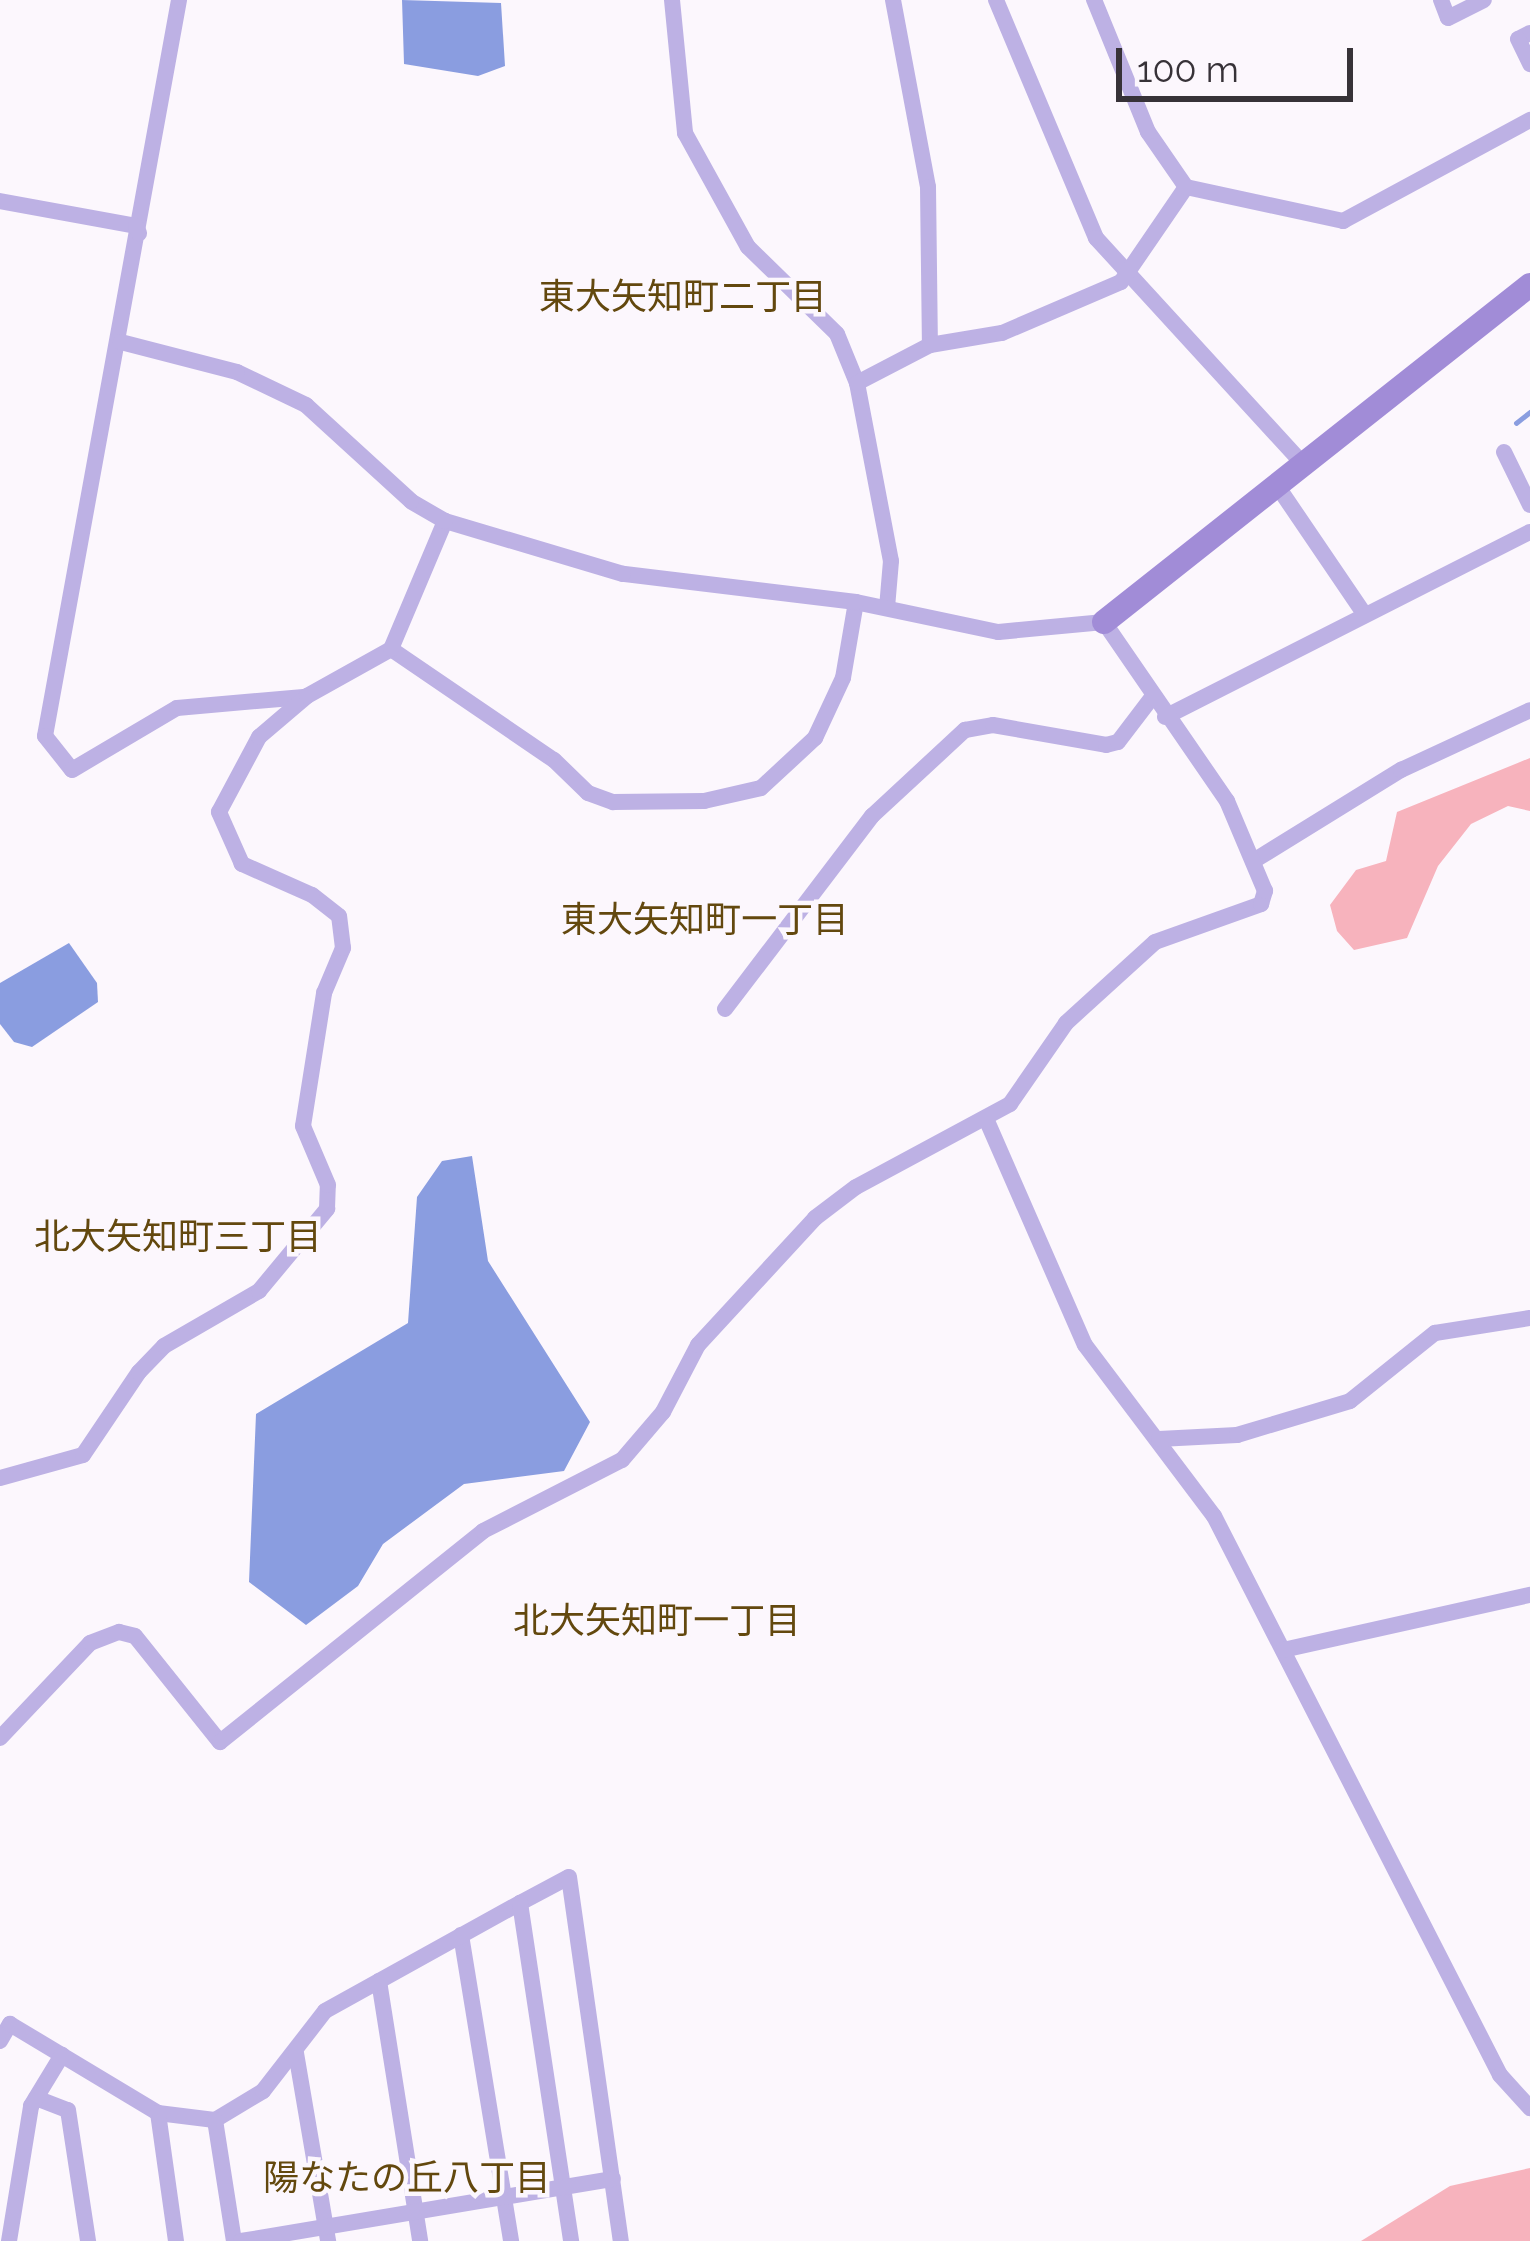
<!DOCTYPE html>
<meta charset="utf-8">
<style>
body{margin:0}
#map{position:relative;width:1530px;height:2241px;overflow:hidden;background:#fcf7fd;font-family:Raleway,"Noto Sans JP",sans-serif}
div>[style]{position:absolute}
.forest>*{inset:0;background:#f7b3bd}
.water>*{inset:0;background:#8a9de0}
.stream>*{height:4.5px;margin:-2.25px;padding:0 2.25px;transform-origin:2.25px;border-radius:2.25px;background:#8a9de0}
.street>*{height:16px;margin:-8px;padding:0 8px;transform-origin:8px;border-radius:8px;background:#bdb1e4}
.secondary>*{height:24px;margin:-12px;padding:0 12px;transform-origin:12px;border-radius:12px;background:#a18cd7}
span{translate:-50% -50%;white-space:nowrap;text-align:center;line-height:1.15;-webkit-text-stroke:9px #fcf7fd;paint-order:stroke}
.neighbourhood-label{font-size:36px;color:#63480e}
.scale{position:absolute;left:1116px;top:48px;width:237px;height:54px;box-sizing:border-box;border:6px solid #373238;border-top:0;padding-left:15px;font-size:36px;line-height:42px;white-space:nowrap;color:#373238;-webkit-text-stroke:9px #fcf7fd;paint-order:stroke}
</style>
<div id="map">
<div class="forest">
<div style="clip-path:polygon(1530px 758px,1530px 811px,1508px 806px,1471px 824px,1438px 866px,1407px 938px,1354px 950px,1337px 931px,1330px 905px,1356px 870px,1386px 861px,1397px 812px)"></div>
<div style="clip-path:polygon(1530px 2168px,1530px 2241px,1361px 2241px,1450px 2186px)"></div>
</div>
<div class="water">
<div style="clip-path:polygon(402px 0,501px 3px,505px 66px,478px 76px,404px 64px)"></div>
<div style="clip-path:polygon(69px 943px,97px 983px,98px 1002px,32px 1047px,14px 1042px,0 1024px,0 983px)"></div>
<div style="clip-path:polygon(472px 1156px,488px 1261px,590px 1422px,564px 1471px,464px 1484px,383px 1544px,358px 1586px,306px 1625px,249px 1582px,256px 1414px,408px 1323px,417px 1197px,442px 1161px)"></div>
</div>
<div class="stream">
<div style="left:1516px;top:423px;width:18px;rotate:-38deg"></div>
</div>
<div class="street">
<div style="left:179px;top:0;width:748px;rotate:100.32deg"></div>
<div style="left:45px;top:736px;width:43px;rotate:51.5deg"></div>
<div style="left:72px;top:770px;width:122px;rotate:-30.6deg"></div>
<div style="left:177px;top:708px;width:127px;rotate:-5deg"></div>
<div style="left:672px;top:0;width:134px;rotate:84.4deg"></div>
<div style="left:685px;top:133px;width:130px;rotate:61.1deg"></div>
<div style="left:748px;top:247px;width:124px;rotate:44.3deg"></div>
<div style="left:837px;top:334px;width:53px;rotate:67.8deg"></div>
<div style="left:857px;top:383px;width:181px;rotate:79.2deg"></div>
<div style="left:891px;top:561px;width:47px;rotate:94.9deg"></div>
<div style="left:893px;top:0;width:190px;rotate:79.4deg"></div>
<div style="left:928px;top:187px;width:158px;rotate:89.3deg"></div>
<div style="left:996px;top:0;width:258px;rotate:67.2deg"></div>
<div style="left:1096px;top:238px;width:305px;rotate:47.5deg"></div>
<div style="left:1441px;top:0;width:19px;rotate:69deg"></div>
<div style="left:1448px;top:18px;width:40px;rotate:-26.6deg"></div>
<div style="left:1530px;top:33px;width:13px;rotate:153deg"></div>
<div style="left:1518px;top:39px;width:28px;rotate:64deg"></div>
<div style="left:1186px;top:187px;width:161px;rotate:12.2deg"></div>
<div style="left:1343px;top:221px;width:213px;rotate:-28.4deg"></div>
<div style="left:0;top:201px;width:138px;rotate:10.4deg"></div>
<div style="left:136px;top:226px;width:8px;rotate:67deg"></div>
<div style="left:857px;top:383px;width:82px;rotate:-27.5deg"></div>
<div style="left:930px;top:345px;width:73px;rotate:-9.5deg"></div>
<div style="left:1002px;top:333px;width:129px;rotate:-23.2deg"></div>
<div style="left:1121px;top:282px;width:115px;rotate:-55.6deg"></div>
<div style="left:1186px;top:187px;width:67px;rotate:-124.6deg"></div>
<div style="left:1148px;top:132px;width:143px;rotate:-112.2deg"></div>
<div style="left:1504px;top:452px;width:59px;rotate:63.9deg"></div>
<div style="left:1276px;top:484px;width:158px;rotate:55.8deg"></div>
<div style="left:391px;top:649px;width:197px;rotate:34.3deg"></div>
<div style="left:554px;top:760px;width:47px;rotate:44.1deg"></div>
<div style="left:588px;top:793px;width:27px;rotate:20deg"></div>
<div style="left:613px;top:802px;width:91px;rotate:-0.6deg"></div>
<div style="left:704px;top:801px;width:58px;rotate:-12.8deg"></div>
<div style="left:761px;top:788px;width:74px;rotate:-42.8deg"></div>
<div style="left:815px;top:738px;width:66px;rotate:-65deg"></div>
<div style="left:843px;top:678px;width:77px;rotate:-80.3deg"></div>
<div style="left:1165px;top:717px;width:409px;rotate:-26.9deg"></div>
<div style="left:1255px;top:860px;width:172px;rotate:-31.7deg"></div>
<div style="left:1401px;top:770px;width:142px;rotate:-24.9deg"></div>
<div style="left:725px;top:1009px;width:243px;rotate:-52.7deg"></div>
<div style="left:872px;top:816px;width:127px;rotate:-42.8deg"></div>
<div style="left:965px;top:730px;width:28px;rotate:-10deg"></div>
<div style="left:993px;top:725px;width:115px;rotate:10deg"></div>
<div style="left:1106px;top:745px;width:12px;rotate:-14deg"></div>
<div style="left:1118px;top:742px;width:58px;rotate:-52.7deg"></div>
<div style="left:987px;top:1121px;width:244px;rotate:66.4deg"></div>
<div style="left:1085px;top:1345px;width:214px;rotate:53deg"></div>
<div style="left:1214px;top:1516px;width:628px;rotate:62.9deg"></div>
<div style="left:1500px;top:2075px;width:45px;rotate:47.7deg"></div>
<div style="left:1159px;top:1439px;width:78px;rotate:-2.9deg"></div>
<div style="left:1237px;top:1435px;width:118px;rotate:-16.7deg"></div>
<div style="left:1350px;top:1401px;width:109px;rotate:-38.7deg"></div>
<div style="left:1435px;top:1333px;width:96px;rotate:-9deg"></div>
<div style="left:0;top:1478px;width:86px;rotate:-15.5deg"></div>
<div style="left:83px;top:1455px;width:100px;rotate:-56deg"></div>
<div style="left:139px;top:1372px;width:36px;rotate:-46deg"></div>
<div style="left:164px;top:1346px;width:110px;rotate:-30.1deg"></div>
<div style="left:259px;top:1291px;width:107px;rotate:-50.3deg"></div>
<div style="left:327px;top:1209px;width:24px;rotate:-88deg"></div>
<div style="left:328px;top:1185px;width:64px;rotate:-113deg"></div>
<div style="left:303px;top:1126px;width:135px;rotate:-81deg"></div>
<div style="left:324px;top:993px;width:49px;rotate:-67.1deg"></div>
<div style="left:343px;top:948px;width:32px;rotate:-97deg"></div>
<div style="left:339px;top:916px;width:34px;rotate:-142deg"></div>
<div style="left:312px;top:895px;width:77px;rotate:-156.1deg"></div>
<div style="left:242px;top:864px;width:57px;rotate:-113.9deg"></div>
<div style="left:219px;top:812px;width:85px;rotate:-61.9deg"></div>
<div style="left:259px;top:737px;width:63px;rotate:-40.5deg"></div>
<div style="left:307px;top:696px;width:96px;rotate:-29.2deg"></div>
<div style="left:391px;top:649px;width:139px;rotate:-67.1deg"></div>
<div style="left:1283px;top:1650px;width:253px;rotate:-12.6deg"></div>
<div style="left:0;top:1738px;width:131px;rotate:-46.5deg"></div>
<div style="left:90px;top:1643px;width:31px;rotate:-21deg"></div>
<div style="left:119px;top:1632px;width:16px;rotate:14deg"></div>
<div style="left:135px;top:1636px;width:136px;rotate:51.3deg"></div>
<div style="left:220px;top:1742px;width:337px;rotate:-38.7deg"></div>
<div style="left:483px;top:1531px;width:156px;rotate:-27.1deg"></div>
<div style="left:622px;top:1460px;width:63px;rotate:-49.5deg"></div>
<div style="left:663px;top:1412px;width:76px;rotate:-62.4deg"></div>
<div style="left:698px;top:1345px;width:173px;rotate:-47.3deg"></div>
<div style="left:815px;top:1218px;width:51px;rotate:-37.1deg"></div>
<div style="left:856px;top:1187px;width:175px;rotate:-28.3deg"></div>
<div style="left:1010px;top:1104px;width:98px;rotate:-55.3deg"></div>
<div style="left:1066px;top:1023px;width:120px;rotate:-42.3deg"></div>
<div style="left:1155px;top:942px;width:113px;rotate:-19.7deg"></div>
<div style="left:1261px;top:904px;width:14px;rotate:-73deg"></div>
<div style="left:1265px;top:891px;width:98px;rotate:-112.9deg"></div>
<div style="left:1227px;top:801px;width:217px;rotate:-124.5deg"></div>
<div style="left:1104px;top:622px;width:106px;rotate:174.6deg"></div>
<div style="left:998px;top:632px;width:145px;rotate:-168.1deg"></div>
<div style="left:856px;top:602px;width:235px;rotate:-173.1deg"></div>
<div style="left:623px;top:574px;width:186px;rotate:-163.4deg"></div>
<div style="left:445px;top:521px;width:39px;rotate:-150deg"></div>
<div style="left:411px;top:501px;width:142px;rotate:-137.6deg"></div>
<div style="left:306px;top:405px;width:76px;rotate:-154.4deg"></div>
<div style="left:237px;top:372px;width:120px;rotate:-165.5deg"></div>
<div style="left:520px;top:1903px;width:55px;rotate:-28deg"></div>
<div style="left:569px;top:1877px;width:368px;rotate:81.9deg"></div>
<div style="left:461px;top:1935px;width:310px;rotate:80.7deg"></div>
<div style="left:379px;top:1981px;width:263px;rotate:81deg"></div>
<div style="left:0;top:2041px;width:20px;rotate:-60deg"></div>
<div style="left:10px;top:2024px;width:173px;rotate:31deg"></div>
<div style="left:158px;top:2113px;width:57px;rotate:7deg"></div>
<div style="left:215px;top:2120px;width:56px;rotate:-31.1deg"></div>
<div style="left:263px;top:2091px;width:101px;rotate:-52.2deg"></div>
<div style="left:325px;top:2011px;width:223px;rotate:-29deg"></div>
<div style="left:520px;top:1903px;width:342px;rotate:81.4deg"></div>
<div style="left:296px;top:2053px;width:191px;rotate:80.3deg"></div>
<div style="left:36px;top:2098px;width:34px;rotate:21deg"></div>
<div style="left:68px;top:2110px;width:133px;rotate:81.3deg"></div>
<div style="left:158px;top:2113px;width:129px;rotate:82deg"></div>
<div style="left:215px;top:2120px;width:122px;rotate:81.1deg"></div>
<div style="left:9px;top:2241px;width:137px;rotate:-80.7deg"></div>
<div style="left:31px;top:2106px;width:60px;rotate:-58.7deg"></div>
<div style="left:241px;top:2241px;width:377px;rotate:-9.5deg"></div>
</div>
<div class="secondary">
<div style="left:1104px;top:622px;width:543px;rotate:-38.35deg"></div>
</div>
<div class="neighbourhood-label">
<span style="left:683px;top:297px">東大矢知町二丁目</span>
<span style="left:705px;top:920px">東大矢知町一丁目</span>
<span style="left:178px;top:1237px">北大矢知町三丁目</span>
<span style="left:657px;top:1621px">北大矢知町一丁目</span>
<span style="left:407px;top:2178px">陽なたの丘八丁目</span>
</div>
<div class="scale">100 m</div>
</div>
